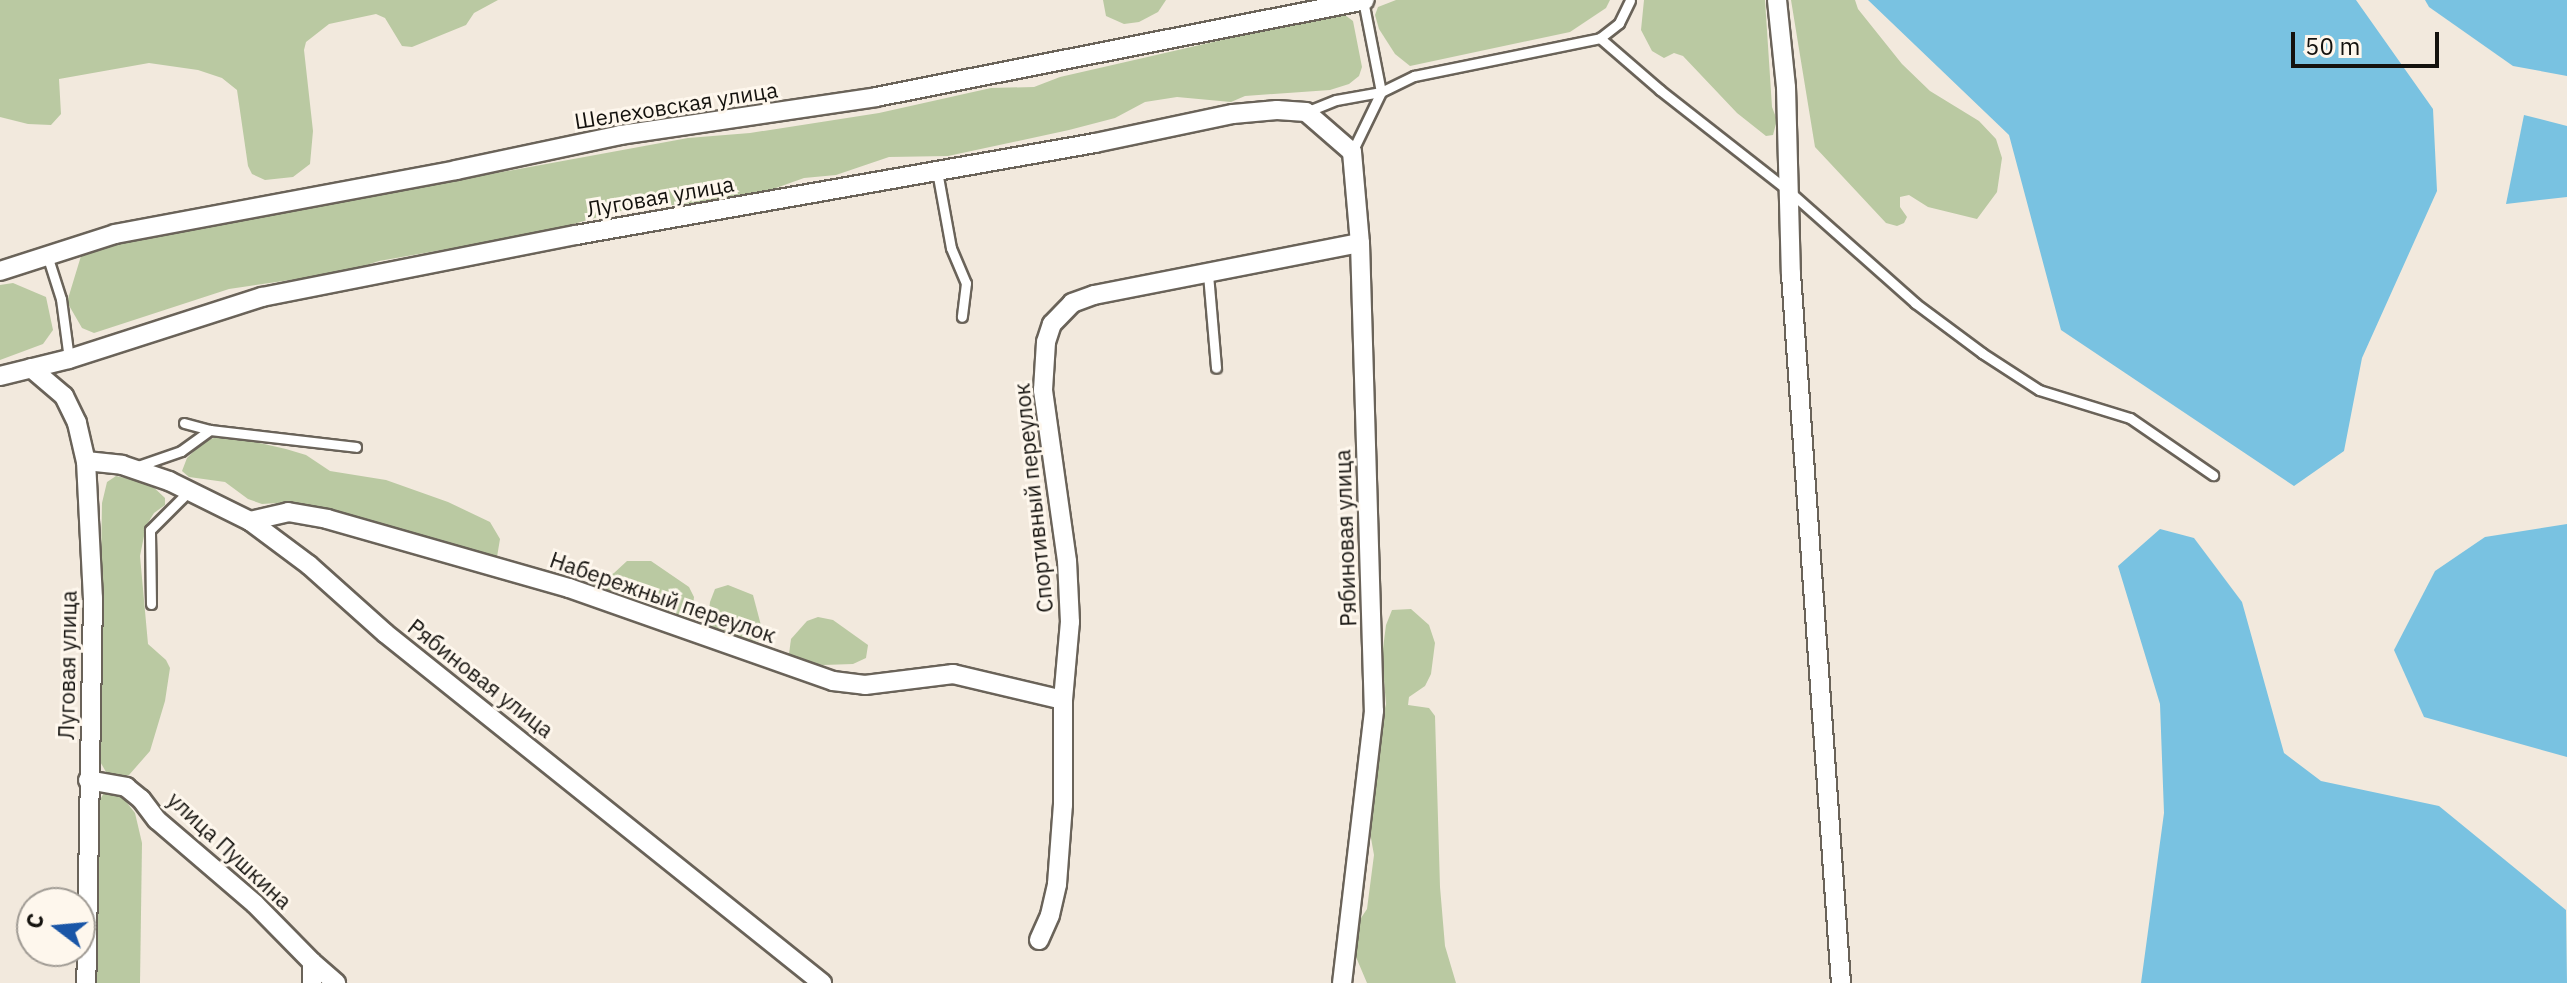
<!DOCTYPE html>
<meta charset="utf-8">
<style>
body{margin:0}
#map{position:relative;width:2567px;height:983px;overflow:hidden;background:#f2e9dd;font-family:"IBM Plex Sans",sans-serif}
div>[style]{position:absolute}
.green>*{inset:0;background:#bac9a2}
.water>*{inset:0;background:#79c2e1}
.roads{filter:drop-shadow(2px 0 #6a6359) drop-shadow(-2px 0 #6a6359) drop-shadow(0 2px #6a6359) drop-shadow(0 -2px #6a6359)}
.service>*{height:9px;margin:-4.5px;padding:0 4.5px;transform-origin:4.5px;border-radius:4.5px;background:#fff}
.minor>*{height:18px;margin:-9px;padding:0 9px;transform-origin:9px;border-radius:9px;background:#fff}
span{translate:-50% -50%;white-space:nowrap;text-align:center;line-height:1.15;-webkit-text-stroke:6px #fef7ed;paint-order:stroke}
.street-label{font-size:22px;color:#14120e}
.north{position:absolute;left:16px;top:887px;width:80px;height:80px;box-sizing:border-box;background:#fef7ed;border:2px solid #a09b94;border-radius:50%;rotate:286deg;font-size:22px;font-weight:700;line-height:32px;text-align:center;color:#14120e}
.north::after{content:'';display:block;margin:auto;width:28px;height:36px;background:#1a56a7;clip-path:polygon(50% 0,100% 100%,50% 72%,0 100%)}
.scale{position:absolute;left:2291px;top:32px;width:148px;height:36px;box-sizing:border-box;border:4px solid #14120e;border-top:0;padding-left:10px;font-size:24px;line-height:28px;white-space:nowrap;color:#14120e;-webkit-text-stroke:6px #fef7ed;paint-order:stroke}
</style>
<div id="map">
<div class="green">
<div style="clip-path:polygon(0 0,498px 0,474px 13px,466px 25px,412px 47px,402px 46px,385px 18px,376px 14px,329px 24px,306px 42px,304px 50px,313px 131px,310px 164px,293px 177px,265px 180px,252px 174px,248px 166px,237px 90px,222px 78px,198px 70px,149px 63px,59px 79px,61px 114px,51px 125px,28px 124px,0 117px)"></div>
<div style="clip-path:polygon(1103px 0,1166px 0,1158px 12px,1139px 22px,1124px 24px,1106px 16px)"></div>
<div style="clip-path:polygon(1396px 0,1610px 0,1606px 8px,1570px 32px,1410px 66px,1395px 54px,1379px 29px,1375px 15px,1378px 7px)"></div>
<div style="clip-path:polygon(1644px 0,1765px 0,1772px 107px,1777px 120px,1773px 135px,1766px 136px,1737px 113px,1683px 56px,1674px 53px,1664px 58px,1652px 51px,1641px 30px)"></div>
<div style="clip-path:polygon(1791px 0,1855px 0,1858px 9px,1902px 64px,1930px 91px,1979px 121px,1996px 139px,2002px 158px,1997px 192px,1977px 219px,1928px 207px,1909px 195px,1900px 197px,1900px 207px,1907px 217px,1904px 223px,1897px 226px,1886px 223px,1815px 147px)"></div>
<div style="clip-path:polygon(1331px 15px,1345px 15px,1353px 21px,1362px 67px,1359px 76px,1349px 84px,1330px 90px,1245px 96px,1231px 102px,1177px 97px,1145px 102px,1115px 118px,1069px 130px,948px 156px,889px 157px,836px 175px,804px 178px,751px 197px,624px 210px,544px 232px,379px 261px,345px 272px,229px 289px,94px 333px,82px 328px,67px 302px,81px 256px,92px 247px,688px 138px,750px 133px,879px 113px,991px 88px,1034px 87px,1060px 77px)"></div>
<div style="clip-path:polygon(13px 283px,46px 297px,53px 330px,43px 344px,0 360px,0 285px)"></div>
<div style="clip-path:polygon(224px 435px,286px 449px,306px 455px,330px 471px,386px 480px,448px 502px,490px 522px,500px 539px,497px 557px,292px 502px,262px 504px,248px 499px,225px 482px,189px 477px,182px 471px,187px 458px,204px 441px)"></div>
<div style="clip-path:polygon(116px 476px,149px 483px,165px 498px,165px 505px,154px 513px,146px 526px,140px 556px,148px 644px,166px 660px,170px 668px,165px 701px,150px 751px,129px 775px,116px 776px,106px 772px,98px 758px,98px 737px,102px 503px,107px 482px)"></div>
<div style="clip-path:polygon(627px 561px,651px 561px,689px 587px,694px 597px,692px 616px,683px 621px,588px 586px,614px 573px)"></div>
<div style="clip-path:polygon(728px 585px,753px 595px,763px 633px,758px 641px,749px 643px,707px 628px,710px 602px,715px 589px)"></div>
<div style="clip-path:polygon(1411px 609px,1429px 625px,1435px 643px,1431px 674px,1425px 686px,1409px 697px,1408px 705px,1429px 708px,1435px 716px,1440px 887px,1445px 946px,1456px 983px,1367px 983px,1353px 950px,1357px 924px,1367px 909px,1374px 855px,1369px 827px,1377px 742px,1386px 704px,1382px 656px,1386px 625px,1392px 610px)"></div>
<div style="clip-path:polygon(818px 617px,833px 620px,868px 645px,866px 658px,853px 664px,823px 665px,801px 662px,789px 654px,791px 639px,807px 621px)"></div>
<div style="clip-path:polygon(106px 789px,120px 794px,135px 813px,142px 843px,140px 983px,94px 983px,96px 807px)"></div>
</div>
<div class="water">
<div style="clip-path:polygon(1868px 0,2356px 0,2433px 109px,2437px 191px,2362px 358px,2344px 451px,2294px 486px,2061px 330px,2009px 135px)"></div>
<div style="clip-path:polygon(2425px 0,2567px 0,2567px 76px,2513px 66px,2429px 7px)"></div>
<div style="clip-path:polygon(2524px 115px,2567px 126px,2567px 197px,2506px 204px)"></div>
<div style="clip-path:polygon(2567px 524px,2567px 757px,2424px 717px,2394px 650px,2435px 571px,2485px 537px)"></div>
<div style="clip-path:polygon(2160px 529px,2194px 538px,2242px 602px,2284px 753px,2321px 781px,2439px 806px,2566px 910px,2567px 983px,2141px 983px,2164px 813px,2160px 704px,2118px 566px)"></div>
</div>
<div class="roads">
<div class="service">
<div style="left:1600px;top:38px;width:79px;rotate:40.9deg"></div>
<div style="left:1660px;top:90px;width:164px;rotate:38.1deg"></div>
<div style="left:1789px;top:191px;width:169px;rotate:41.6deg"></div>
<div style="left:1915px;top:303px;width:84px;rotate:36.7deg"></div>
<div style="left:1982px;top:353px;width:68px;rotate:33deg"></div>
<div style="left:2039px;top:390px;width:95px;rotate:17.1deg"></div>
<div style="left:2130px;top:418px;width:101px;rotate:34.5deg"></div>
<div style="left:1306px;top:112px;width:32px;rotate:-22deg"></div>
<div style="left:1336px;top:100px;width:46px;rotate:-10.1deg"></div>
<div style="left:1381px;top:92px;width:37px;rotate:-26deg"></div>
<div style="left:1414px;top:76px;width:190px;rotate:-11.5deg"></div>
<div style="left:1600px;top:38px;width:24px;rotate:-38deg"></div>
<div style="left:1619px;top:23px;width:25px;rotate:-64deg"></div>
<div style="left:1352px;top:152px;width:67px;rotate:-64.2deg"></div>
<div style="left:1381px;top:92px;width:94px;rotate:-101.1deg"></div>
<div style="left:937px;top:171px;width:78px;rotate:79.7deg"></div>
<div style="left:951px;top:248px;width:38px;rotate:67deg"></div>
<div style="left:966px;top:283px;width:34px;rotate:97deg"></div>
<div style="left:47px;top:255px;width:46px;rotate:72.3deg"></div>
<div style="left:61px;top:299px;width:61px;rotate:82.4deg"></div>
<div style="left:1208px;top:274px;width:94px;rotate:85.1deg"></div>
<div style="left:184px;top:423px;width:27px;rotate:15deg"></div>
<div style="left:135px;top:467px;width:49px;rotate:-19.2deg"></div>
<div style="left:181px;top:451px;width:36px;rotate:-36deg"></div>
<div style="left:210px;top:430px;width:147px;rotate:6.6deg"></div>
<div style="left:151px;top:604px;width:74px;rotate:-90.8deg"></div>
<div style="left:150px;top:530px;width:57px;rotate:-45deg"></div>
</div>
<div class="minor">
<div style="left:1777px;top:0;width:87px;rotate:84.1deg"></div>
<div style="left:1786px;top:87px;width:187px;rotate:88.5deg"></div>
<div style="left:1791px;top:274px;width:711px;rotate:85.97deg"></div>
<div style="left:0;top:271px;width:121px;rotate:-17.8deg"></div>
<div style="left:115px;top:234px;width:347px;rotate:-10.6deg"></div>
<div style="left:456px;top:170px;width:168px;rotate:-12deg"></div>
<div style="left:620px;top:135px;width:259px;rotate:-8.4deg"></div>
<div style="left:876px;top:97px;width:498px;rotate:-11.2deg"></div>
<div style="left:31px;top:368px;width:43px;rotate:40.3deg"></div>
<div style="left:64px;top:396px;width:30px;rotate:64deg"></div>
<div style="left:77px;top:423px;width:39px;rotate:77deg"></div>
<div style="left:86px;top:461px;width:137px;rotate:87.1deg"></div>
<div style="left:93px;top:598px;width:385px;rotate:91deg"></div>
<div style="left:0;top:376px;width:71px;rotate:-13.8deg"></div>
<div style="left:69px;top:359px;width:203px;rotate:-17.8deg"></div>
<div style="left:262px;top:297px;width:320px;rotate:-11.2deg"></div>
<div style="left:576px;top:235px;width:527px;rotate:-10.05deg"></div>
<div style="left:1095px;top:143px;width:141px;rotate:-11.9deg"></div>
<div style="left:1233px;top:114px;width:44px;rotate:-5.2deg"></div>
<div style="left:1277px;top:110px;width:29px;rotate:4deg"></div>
<div style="left:1306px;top:112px;width:61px;rotate:41deg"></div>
<div style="left:1352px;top:152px;width:91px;rotate:85deg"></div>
<div style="left:1360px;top:243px;width:468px;rotate:88.3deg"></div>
<div style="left:1374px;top:711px;width:274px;rotate:96.7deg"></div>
<div style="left:86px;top:461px;width:36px;rotate:6deg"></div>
<div style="left:122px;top:465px;width:50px;rotate:18.8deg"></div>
<div style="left:169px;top:481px;width:90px;rotate:26.3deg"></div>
<div style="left:250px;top:521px;width:74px;rotate:36.7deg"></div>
<div style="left:309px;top:565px;width:102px;rotate:41.8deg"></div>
<div style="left:385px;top:633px;width:560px;rotate:38.69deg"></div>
<div style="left:250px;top:521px;width:39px;rotate:-13deg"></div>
<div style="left:288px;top:512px;width:40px;rotate:10deg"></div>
<div style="left:327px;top:519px;width:252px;rotate:15.9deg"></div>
<div style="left:569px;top:588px;width:280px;rotate:19.4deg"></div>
<div style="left:833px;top:681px;width:32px;rotate:7deg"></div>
<div style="left:865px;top:685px;width:89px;rotate:-7.1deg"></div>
<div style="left:953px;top:674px;width:113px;rotate:13.3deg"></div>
<div style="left:88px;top:780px;width:39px;rotate:10deg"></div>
<div style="left:126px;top:787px;width:19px;rotate:39deg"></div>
<div style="left:141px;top:799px;width:26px;rotate:53deg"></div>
<div style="left:157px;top:820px;width:129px;rotate:40.6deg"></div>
<div style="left:255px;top:904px;width:81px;rotate:45.5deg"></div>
<div style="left:312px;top:962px;width:21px;rotate:90deg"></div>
<div style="left:1039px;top:940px;width:27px;rotate:-66deg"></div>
<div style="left:1050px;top:915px;width:32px;rotate:-77deg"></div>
<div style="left:1057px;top:884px;width:79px;rotate:-85.7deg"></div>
<div style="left:1063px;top:805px;width:105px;rotate:-90deg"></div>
<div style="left:1063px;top:700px;width:78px;rotate:-84.9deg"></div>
<div style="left:1070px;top:622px;width:61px;rotate:-92.8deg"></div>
<div style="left:1067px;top:561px;width:173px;rotate:-98deg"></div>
<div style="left:1043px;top:390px;width:48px;rotate:-86.4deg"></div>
<div style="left:1046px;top:342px;width:19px;rotate:-72deg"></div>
<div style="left:1052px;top:324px;width:29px;rotate:-46deg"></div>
<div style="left:1072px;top:303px;width:23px;rotate:-20deg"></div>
<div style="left:1094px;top:295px;width:271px;rotate:-11.1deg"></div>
<div style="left:312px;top:962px;width:32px;rotate:41deg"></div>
</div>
</div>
<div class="street-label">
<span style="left:676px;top:105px;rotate:-9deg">Шелеховская улица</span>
<span style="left:660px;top:196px;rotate:-10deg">Луговая улица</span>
<span style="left:1033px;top:498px;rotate:-96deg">Спортивный переулок</span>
<span style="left:1345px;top:538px;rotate:-92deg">Рябиновая улица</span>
<span style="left:663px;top:597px;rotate:19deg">Набережный переулок</span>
<span style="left:67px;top:665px;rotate:-89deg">Луговая улица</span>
<span style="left:481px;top:678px;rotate:38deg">Рябиновая улица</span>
<span style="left:230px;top:850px;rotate:43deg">улица Пушкина</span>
</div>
<div class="north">С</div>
<div class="scale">50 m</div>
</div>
